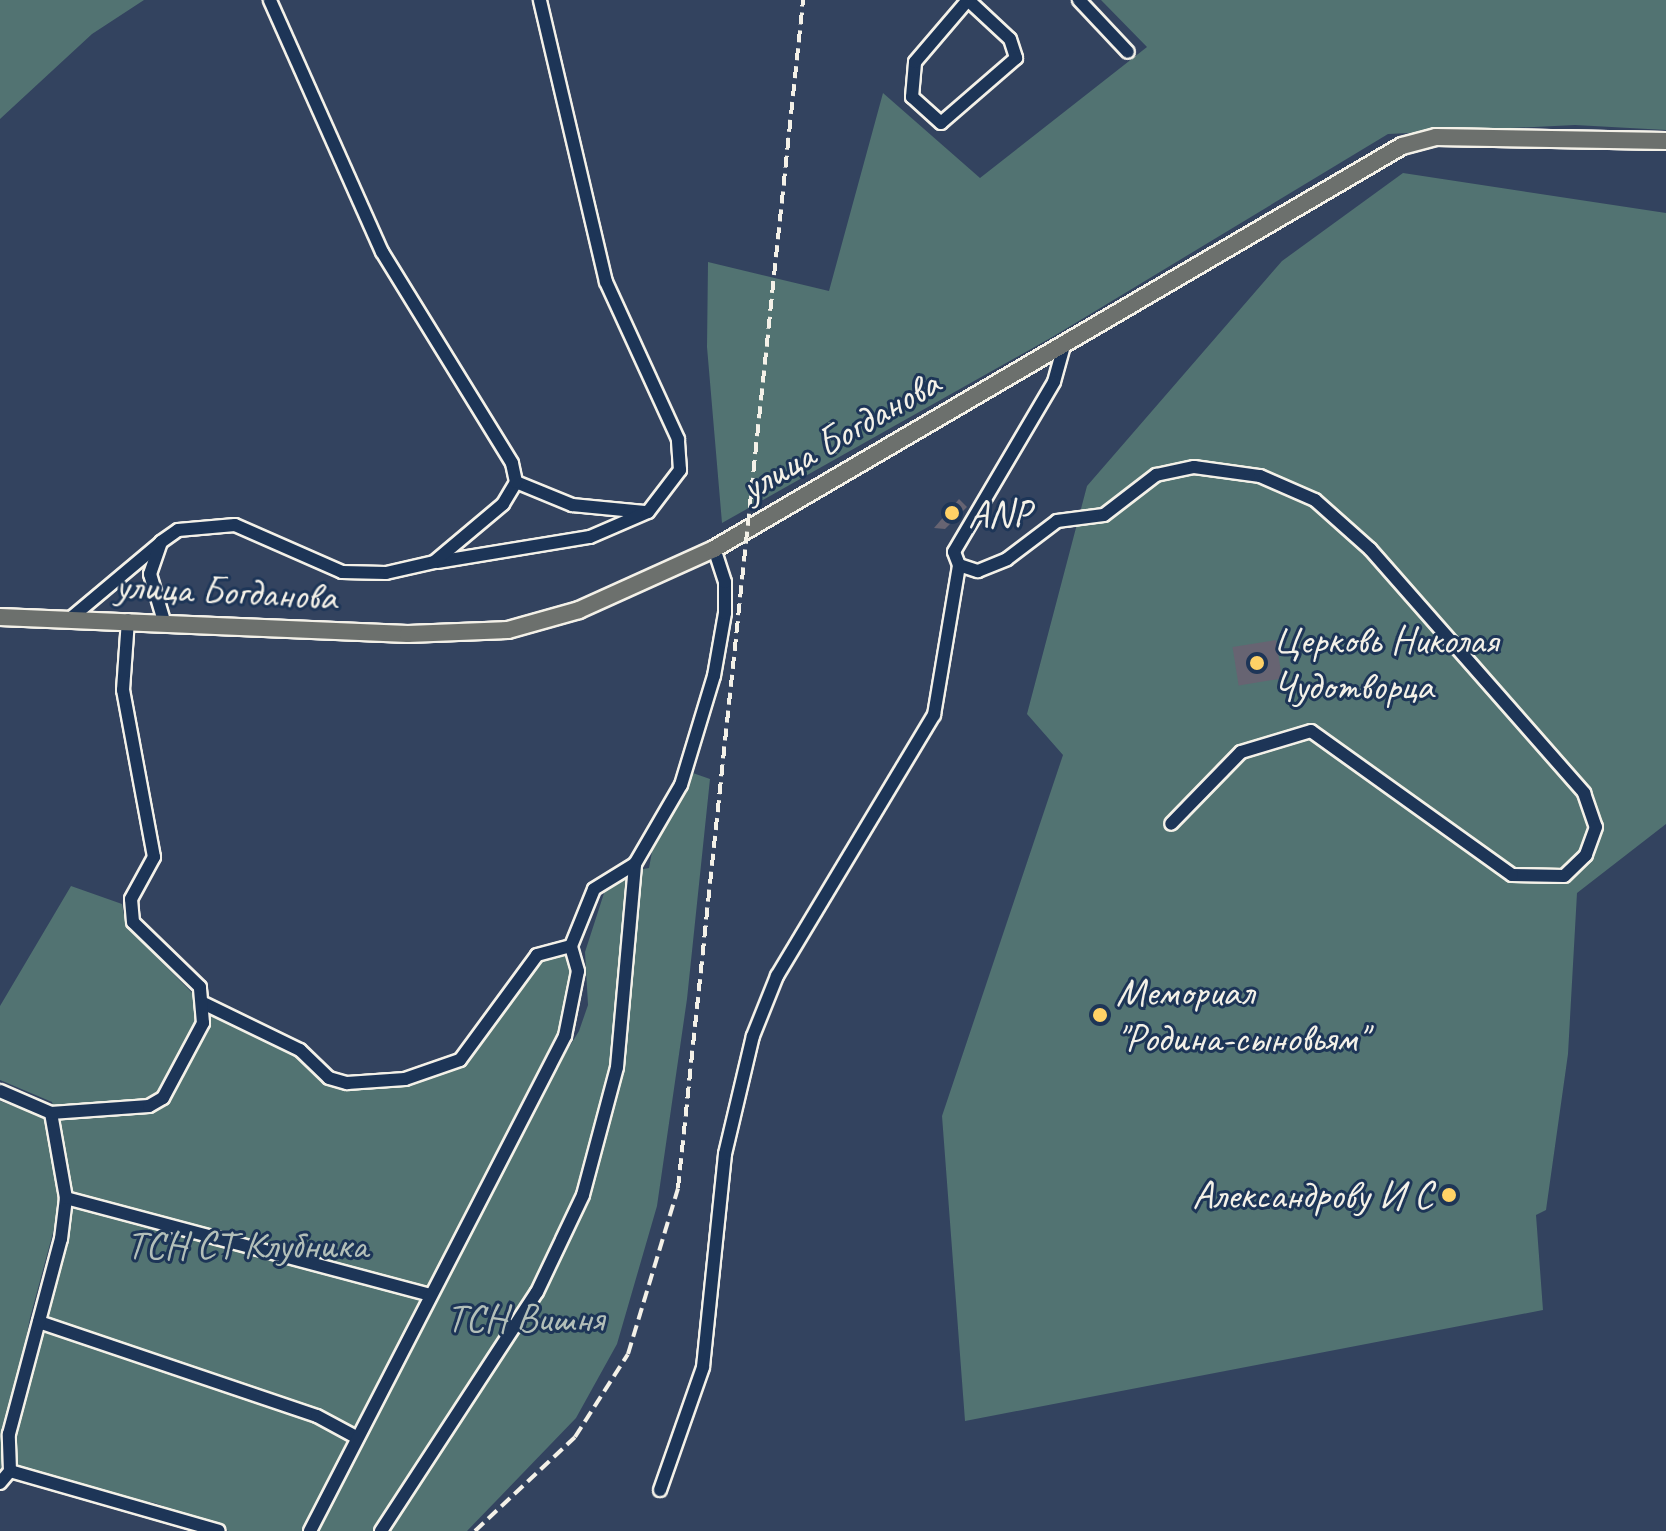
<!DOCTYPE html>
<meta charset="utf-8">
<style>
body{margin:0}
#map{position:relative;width:1666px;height:1531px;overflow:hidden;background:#33435f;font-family:Caveat,sans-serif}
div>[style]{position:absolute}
.green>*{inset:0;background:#527372}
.building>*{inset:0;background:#676472;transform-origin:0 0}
.roads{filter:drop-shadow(2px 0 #f4f1e8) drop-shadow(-2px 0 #f4f1e8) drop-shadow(0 2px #f4f1e8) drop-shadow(0 -2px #f4f1e8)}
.minor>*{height:12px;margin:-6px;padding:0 6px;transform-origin:6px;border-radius:6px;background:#1d3557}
.major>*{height:16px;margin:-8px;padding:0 8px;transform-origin:8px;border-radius:8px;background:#6c706d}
.rail>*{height:4px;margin-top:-2px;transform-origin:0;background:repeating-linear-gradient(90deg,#f4f1e8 0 12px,transparent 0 18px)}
.dots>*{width:22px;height:22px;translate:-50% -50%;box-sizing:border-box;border:4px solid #1d3557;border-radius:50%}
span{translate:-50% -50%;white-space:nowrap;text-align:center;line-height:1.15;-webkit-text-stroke:6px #1d3557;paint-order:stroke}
.street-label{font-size:40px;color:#f4f1e8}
.poi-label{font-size:40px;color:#f4f1e8}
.left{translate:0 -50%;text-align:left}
.right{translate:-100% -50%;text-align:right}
.park-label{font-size:40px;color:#b3bfb9}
</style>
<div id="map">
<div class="green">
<div style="clip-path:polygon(0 0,144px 0,92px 34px,0 119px)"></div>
<div style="clip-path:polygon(1101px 0,1666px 0,1666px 130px,1575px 125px,1388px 134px,1054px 336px,722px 523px,707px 347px,708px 262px,829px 291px,883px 93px,980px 178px,1147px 47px)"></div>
<div style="clip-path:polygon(1403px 173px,1666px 213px,1666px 824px,1577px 893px,1568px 1054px,1546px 1210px,1536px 1215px,1543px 1310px,965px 1421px,942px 1116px,1063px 755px,1027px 714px,1087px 486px,1282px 261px)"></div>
<div style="clip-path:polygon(690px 772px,710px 779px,687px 999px,657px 1206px,617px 1344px,576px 1418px,467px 1531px,317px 1531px,515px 1135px,579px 1031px,588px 1005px,585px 952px,606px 887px,627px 872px,649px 868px,656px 830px)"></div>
<div style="clip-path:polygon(71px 886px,122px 904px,126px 926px,210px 1011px,295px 1053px,346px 1087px,461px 1062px,539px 960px,565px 952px,573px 971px,555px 1050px,305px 1531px,229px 1531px,155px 1503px,92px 1493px,16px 1468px,10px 1454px,72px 1206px,52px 1102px,0 1080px,0 1006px)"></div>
<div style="clip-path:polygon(0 1101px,48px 1119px,61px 1203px,30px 1318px,0 1472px)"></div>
</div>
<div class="building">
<div style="clip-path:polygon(959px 499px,967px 507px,945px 529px,934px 528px)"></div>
<div style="left:1276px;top:640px;width:39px;height:44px;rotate:81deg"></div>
</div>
<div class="roads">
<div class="minor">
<div style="left:968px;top:0;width:57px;rotate:42.9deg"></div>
<div style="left:1010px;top:39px;width:20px;rotate:72deg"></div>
<div style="left:1016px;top:58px;width:99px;rotate:139.1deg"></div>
<div style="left:941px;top:123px;width:39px;rotate:-138deg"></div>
<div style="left:912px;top:97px;width:35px;rotate:-85deg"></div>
<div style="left:915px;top:62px;width:82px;rotate:-49.5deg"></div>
<div style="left:1079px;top:0;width:71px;rotate:46.7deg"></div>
<div style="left:1065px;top:342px;width:41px;rotate:105.4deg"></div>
<div style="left:1054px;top:382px;width:197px;rotate:120.5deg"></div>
<div style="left:954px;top:552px;width:14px;rotate:69deg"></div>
<div style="left:959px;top:565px;width:20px;rotate:18deg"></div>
<div style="left:978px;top:571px;width:31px;rotate:-22deg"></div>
<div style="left:1007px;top:559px;width:63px;rotate:-37.2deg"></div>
<div style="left:1057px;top:521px;width:47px;rotate:-7.3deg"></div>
<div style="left:1104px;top:515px;width:66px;rotate:-37.6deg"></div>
<div style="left:1156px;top:475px;width:39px;rotate:-12deg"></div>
<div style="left:1194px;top:467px;width:67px;rotate:7.8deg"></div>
<div style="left:1260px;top:476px;width:60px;rotate:23.6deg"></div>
<div style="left:1315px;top:500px;width:74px;rotate:41.7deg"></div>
<div style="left:1370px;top:549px;width:325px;rotate:48.7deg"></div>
<div style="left:1584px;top:793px;width:36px;rotate:71deg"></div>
<div style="left:1596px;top:827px;width:30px;rotate:110deg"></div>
<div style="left:1586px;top:855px;width:30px;rotate:136deg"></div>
<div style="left:1564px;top:876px;width:52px;rotate:-178.9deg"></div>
<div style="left:1512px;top:875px;width:247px;rotate:-144.4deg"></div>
<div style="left:1311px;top:731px;width:73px;rotate:163.3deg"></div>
<div style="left:1241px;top:752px;width:100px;rotate:134.2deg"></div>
<div style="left:516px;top:482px;width:61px;rotate:22.3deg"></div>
<div style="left:572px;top:505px;width:73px;rotate:5.5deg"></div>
<div style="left:437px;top:562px;width:155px;rotate:-9.3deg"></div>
<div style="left:590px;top:537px;width:63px;rotate:-23.3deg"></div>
<div style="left:648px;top:512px;width:53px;rotate:-52.7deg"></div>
<div style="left:680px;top:470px;width:31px;rotate:-94deg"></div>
<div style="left:678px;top:439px;width:173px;rotate:-114.6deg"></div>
<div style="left:606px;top:282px;width:290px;rotate:-103.2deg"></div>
<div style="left:72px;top:617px;width:114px;rotate:-40deg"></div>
<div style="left:164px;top:621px;width:49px;rotate:-106.6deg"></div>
<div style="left:150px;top:574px;width:34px;rotate:-71deg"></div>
<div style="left:161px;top:542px;width:21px;rotate:-35deg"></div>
<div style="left:178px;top:530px;width:57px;rotate:-5deg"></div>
<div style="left:235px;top:525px;width:117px;rotate:23.7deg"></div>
<div style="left:342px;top:572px;width:44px;rotate:1.3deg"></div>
<div style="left:386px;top:573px;width:49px;rotate:-12.9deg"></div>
<div style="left:434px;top:562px;width:90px;rotate:-40deg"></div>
<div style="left:503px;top:504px;width:26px;rotate:-59deg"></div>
<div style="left:516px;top:482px;width:19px;rotate:-102deg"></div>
<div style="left:512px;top:463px;width:248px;rotate:-121.6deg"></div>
<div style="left:382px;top:252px;width:276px;rotate:-114deg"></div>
<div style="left:203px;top:1003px;width:108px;rotate:25.9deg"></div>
<div style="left:300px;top:1050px;width:40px;rotate:44deg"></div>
<div style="left:329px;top:1078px;width:19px;rotate:16deg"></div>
<div style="left:347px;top:1083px;width:58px;rotate:-3.9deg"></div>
<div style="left:405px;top:1079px;width:58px;rotate:-19.1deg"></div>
<div style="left:460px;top:1060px;width:130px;rotate:-53.7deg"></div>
<div style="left:537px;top:955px;width:35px;rotate:-15deg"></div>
<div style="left:0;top:1091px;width:56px;rotate:23.3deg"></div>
<div style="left:66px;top:1198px;width:377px;rotate:14.9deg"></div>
<div style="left:39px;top:1322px;width:293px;rotate:18.7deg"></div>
<div style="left:317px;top:1416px;width:44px;rotate:28.3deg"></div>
<div style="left:10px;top:1471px;width:217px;rotate:16deg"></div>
<div style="left:0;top:1483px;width:16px;rotate:-50deg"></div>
<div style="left:10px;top:1471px;width:37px;rotate:-92deg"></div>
<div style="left:9px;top:1434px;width:202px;rotate:-75.1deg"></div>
<div style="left:61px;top:1239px;width:41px;rotate:-83deg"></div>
<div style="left:66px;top:1198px;width:86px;rotate:-100deg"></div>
<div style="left:51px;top:1113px;width:98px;rotate:-4.1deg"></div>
<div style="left:149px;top:1106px;width:16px;rotate:-30deg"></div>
<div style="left:163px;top:1098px;width:85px;rotate:-61.9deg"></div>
<div style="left:203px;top:1023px;width:36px;rotate:-95deg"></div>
<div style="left:200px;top:987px;width:93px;rotate:-135.9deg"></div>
<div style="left:133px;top:922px;width:23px;rotate:-95deg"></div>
<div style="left:131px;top:899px;width:48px;rotate:-61.3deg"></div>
<div style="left:154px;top:857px;width:170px;rotate:-100.5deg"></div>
<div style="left:123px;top:690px;width:70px;rotate:-85.9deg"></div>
<div style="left:660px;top:1490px;width:130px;rotate:-70.7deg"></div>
<div style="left:703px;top:1367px;width:214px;rotate:-84.1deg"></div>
<div style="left:725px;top:1154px;width:121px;rotate:-76.7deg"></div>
<div style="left:753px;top:1036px;width:65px;rotate:-68.2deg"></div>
<div style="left:777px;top:976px;width:305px;rotate:-59deg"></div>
<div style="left:934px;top:715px;width:152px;rotate:-80.5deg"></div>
<div style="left:310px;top:1531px;width:557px;rotate:-62.74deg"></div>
<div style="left:565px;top:1036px;width:66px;rotate:-78.7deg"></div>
<div style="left:578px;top:971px;width:26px;rotate:-106deg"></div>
<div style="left:571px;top:946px;width:61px;rotate:-68deg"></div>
<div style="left:594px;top:889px;width:48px;rotate:-31.4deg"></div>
<div style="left:635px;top:864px;width:91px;rotate:-59.8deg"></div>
<div style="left:681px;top:785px;width:114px;rotate:-73.2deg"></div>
<div style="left:714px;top:676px;width:64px;rotate:-80.1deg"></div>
<div style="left:725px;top:613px;width:31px;rotate:-90deg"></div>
<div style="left:725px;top:582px;width:35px;rotate:-108deg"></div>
<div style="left:381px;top:1531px;width:285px;rotate:-56.9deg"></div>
<div style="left:537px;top:1292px;width:107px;rotate:-64.6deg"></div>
<div style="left:583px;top:1195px;width:132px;rotate:-75.1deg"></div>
<div style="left:617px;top:1067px;width:204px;rotate:-84.9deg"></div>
</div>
<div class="major">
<div style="left:0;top:617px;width:408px;rotate:2.4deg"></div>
<div style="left:408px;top:634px;width:100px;rotate:-2.3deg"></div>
<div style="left:508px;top:630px;width:74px;rotate:-15.7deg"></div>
<div style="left:579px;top:610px;width:148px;rotate:-24.3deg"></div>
<div style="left:714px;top:549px;width:797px;rotate:-30.36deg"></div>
<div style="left:1402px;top:146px;width:35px;rotate:-15deg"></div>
<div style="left:1436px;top:137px;width:230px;rotate:1deg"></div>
</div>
</div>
<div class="rail">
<div style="left:475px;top:1531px;width:137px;rotate:-43.2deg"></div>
<div style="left:575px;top:1437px;width:98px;rotate:-57.4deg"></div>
<div style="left:628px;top:1354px;width:173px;rotate:-73.2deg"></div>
<div style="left:678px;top:1188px;width:1195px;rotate:-83.99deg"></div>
</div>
<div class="dots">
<div style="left:952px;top:513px;background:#ffd166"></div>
<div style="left:1257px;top:663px;background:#ffd166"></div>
<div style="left:1100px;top:1015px;background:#ffd166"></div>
<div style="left:1449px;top:1195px;background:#ffd166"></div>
</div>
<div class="street-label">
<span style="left:840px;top:435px;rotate:-30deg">улица Богданова</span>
<span style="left:226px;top:591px;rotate:3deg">улица Богданова</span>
</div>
<div class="poi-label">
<span class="left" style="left:968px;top:513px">ANP</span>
<span class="left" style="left:1273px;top:663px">Церковь Николая<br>Чудотворца</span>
<span class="left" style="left:1116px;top:1015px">Мемориал<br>"Родина-сыновьям"</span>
<span class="right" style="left:1433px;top:1195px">Александрову И С</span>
</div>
<div class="park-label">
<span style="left:247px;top:1245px">ТСН СТ Клубника</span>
<span style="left:525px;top:1318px">ТСН Вишня</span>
</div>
</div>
